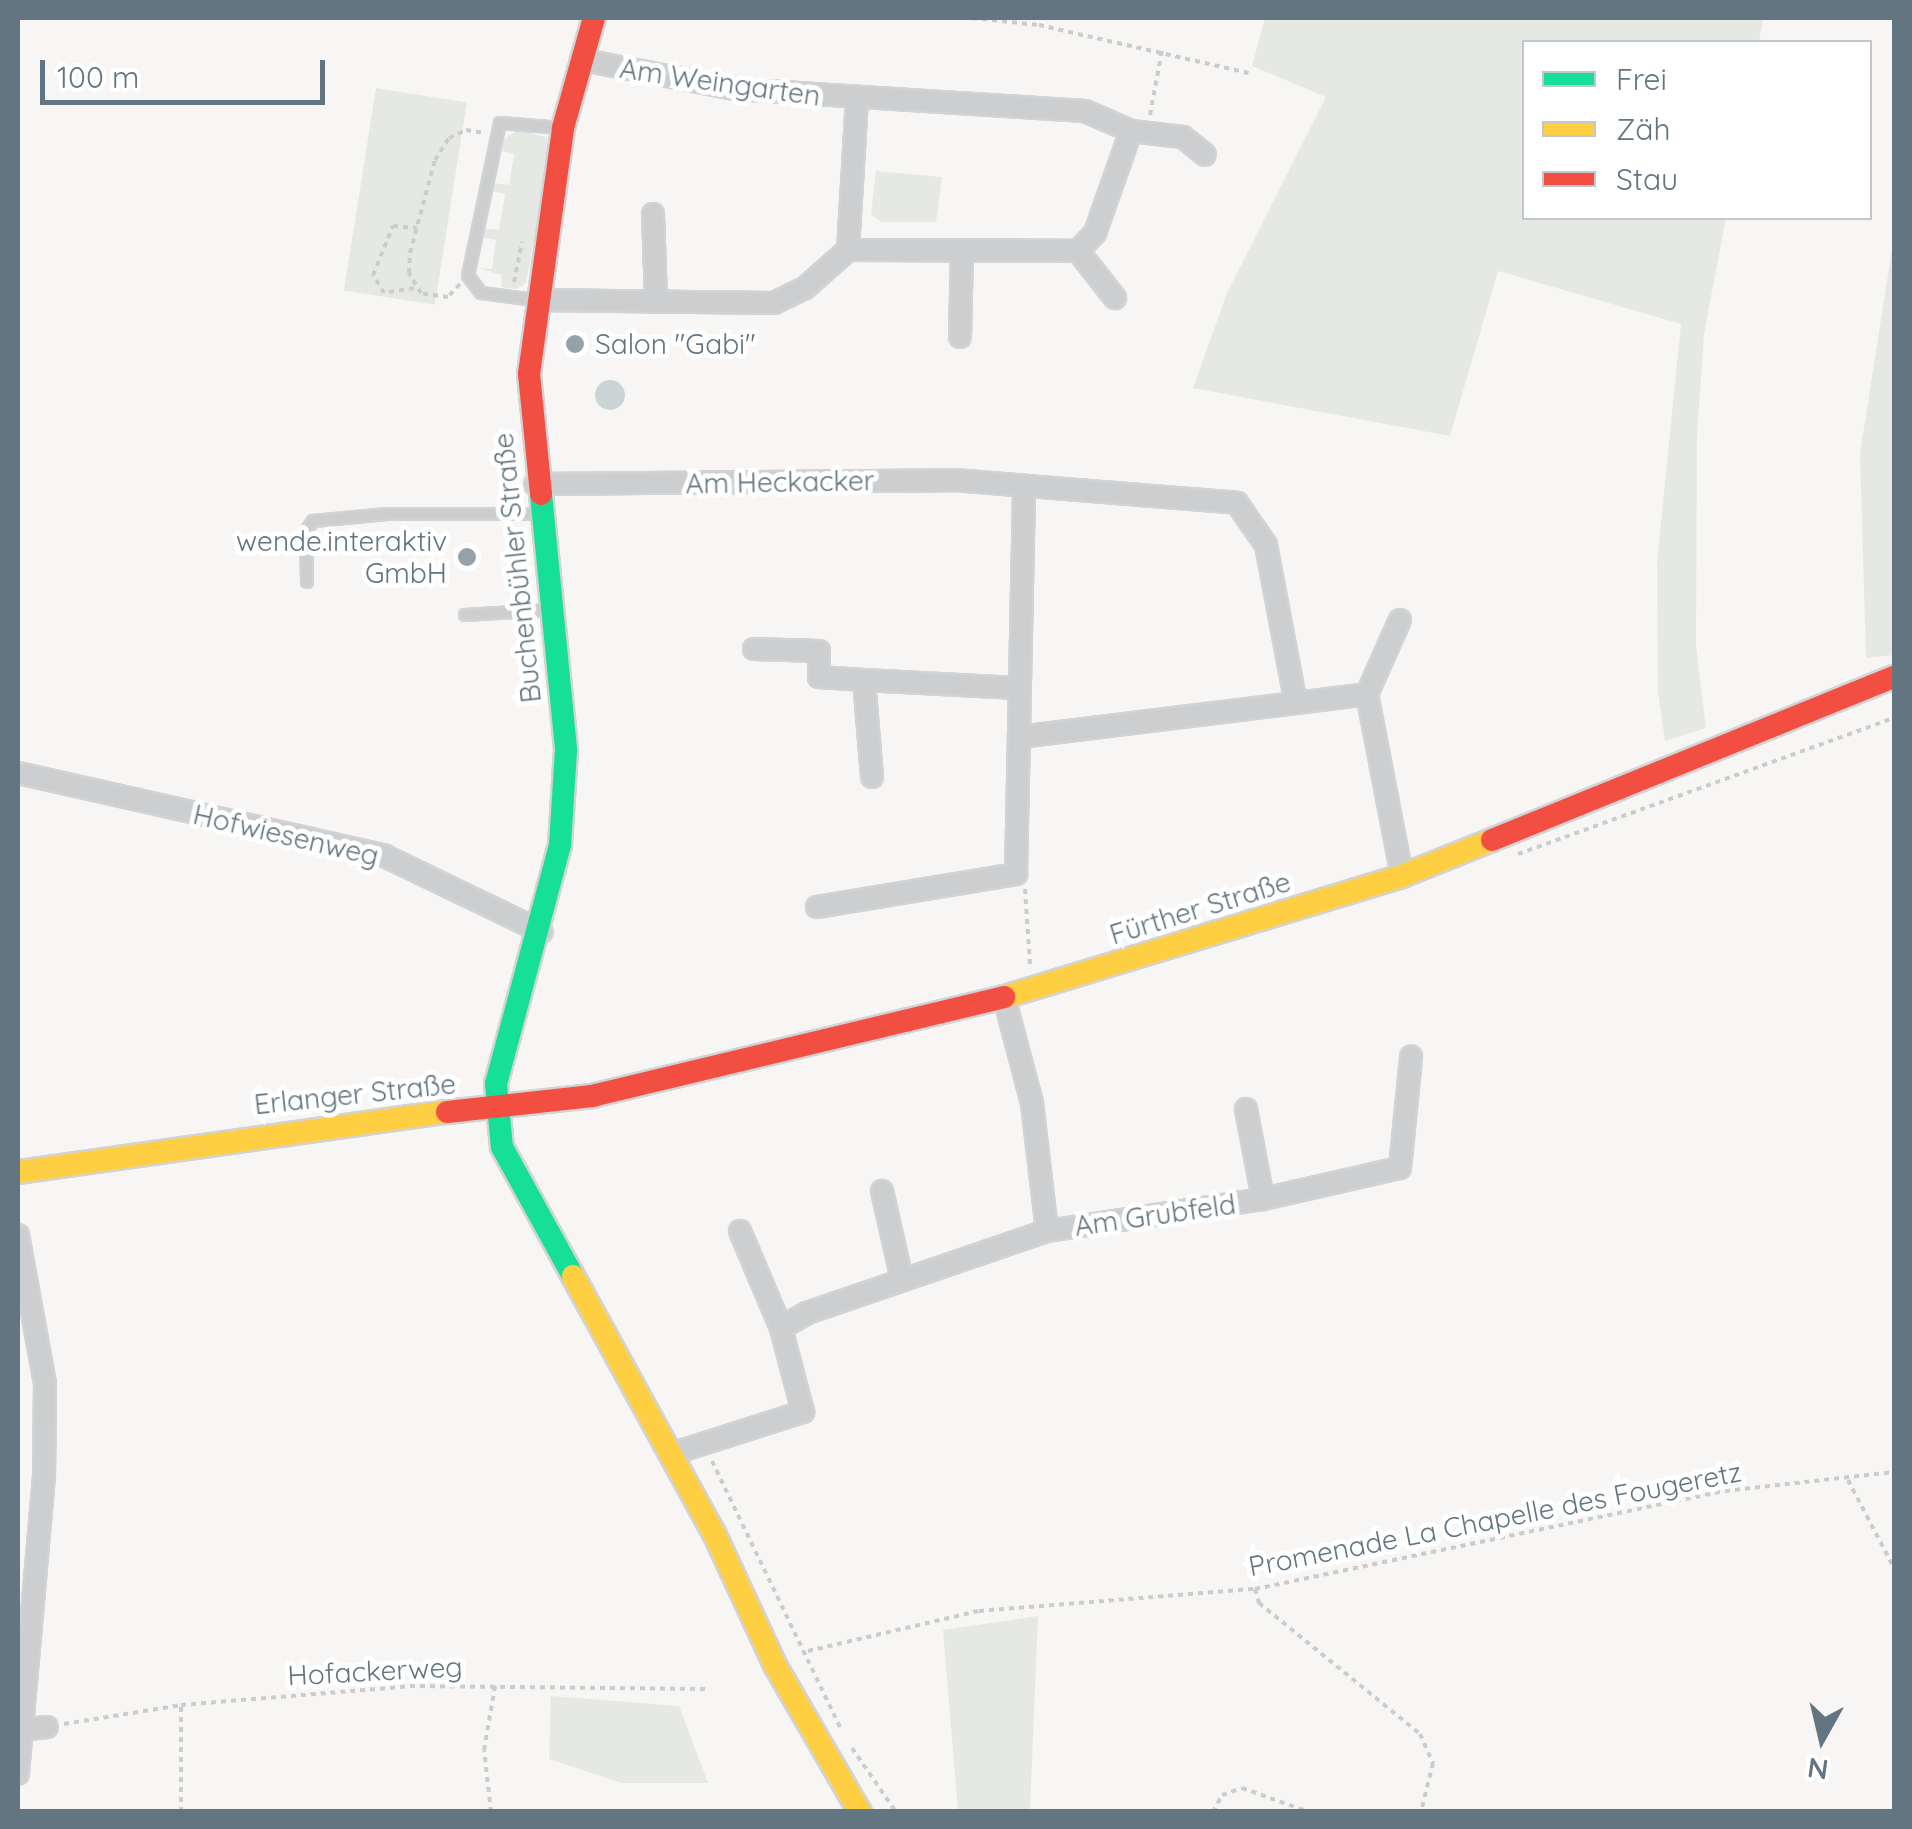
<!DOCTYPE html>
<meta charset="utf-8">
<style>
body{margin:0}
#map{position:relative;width:1912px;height:1829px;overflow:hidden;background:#f7f6f5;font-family:Quicksand,sans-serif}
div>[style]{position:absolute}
.green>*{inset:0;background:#e6e9e3;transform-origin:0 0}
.water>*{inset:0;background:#cbd5d6}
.round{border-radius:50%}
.path>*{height:4px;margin-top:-2px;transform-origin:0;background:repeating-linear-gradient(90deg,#cbcccc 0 5px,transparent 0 10px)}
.roads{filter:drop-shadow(2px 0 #d2d3d4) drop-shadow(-2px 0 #d2d3d4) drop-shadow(0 2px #d2d3d4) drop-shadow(0 -2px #d2d3d4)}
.lane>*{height:10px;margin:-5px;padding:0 5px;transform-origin:5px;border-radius:5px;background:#cccecf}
.street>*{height:20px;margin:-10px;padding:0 10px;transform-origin:10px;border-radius:10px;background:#cccecf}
.fast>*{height:22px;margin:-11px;padding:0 11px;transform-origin:11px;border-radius:11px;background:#16e098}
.slow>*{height:22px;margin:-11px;padding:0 11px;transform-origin:11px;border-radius:11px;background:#ffcf43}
.jam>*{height:22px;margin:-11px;padding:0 11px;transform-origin:11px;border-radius:11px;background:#f24e42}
.dots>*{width:28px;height:28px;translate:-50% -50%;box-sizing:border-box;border:5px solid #fff;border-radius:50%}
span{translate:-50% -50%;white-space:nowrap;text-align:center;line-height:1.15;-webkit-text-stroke:10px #fff;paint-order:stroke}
.street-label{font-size:28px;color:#627580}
.poi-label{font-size:28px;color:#627580}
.left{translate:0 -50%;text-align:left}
.right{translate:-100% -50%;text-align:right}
.frame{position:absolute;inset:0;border:20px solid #627580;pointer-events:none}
.legend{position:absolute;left:1522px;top:40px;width:350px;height:180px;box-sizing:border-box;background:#fff;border:2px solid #c0c8cc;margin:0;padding:12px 18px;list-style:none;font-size:30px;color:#627580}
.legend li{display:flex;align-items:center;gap:20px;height:50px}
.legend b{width:50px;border:2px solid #c0c8cc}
.north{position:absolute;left:1772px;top:1689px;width:100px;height:100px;-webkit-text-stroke:8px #fff;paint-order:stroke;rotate:188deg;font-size:28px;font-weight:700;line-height:40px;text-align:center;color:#627580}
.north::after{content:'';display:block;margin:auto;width:35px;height:45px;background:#627580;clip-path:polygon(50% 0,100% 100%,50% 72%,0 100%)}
.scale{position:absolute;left:40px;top:60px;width:285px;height:45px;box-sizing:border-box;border:5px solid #627580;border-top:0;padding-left:12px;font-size:30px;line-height:35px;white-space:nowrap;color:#627580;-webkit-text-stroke:8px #fff;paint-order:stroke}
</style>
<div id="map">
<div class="green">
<div style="clip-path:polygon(1265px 18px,1763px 18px,1759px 42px,1524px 42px,1524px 218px,1726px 218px,1704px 334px,1697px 436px,1696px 646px,1706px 728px,1665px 741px,1658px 692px,1657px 563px,1681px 324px,1498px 271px,1450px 436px,1193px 388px,1227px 293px,1326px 97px,1252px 66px)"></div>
<div style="left:376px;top:88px;width:92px;height:205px;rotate:9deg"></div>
<div style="clip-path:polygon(518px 130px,546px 137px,552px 150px,526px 283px,517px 289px,501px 287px,502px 275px,477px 268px,492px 269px,496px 240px,481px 237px,482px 228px,499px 230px,505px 194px,491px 191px,492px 183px,509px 185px,514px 154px,502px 151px,504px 139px)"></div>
<div style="clip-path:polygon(876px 171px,942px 177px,936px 222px,881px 222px,871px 214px)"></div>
<div style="clip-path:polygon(1894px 236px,1894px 655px,1866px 658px,1860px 454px)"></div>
<div style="clip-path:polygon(1038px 1616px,1030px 1811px,958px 1811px,943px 1630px)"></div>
<div style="clip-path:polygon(551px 1696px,679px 1706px,708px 1783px,622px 1783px,549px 1759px)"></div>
</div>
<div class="water">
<div class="round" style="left:595px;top:380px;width:30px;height:30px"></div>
</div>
<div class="path">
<div style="left:972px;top:18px;width:67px;rotate:6deg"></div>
<div style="left:1039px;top:25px;width:215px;rotate:12.9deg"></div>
<div style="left:1150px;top:115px;width:66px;rotate:-79.5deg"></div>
<div style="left:514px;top:282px;width:41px;rotate:-78.7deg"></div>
<div style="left:460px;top:284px;width:18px;rotate:133deg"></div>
<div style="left:448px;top:297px;width:27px;rotate:-172deg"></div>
<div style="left:421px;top:293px;width:23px;rotate:-121deg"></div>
<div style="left:409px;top:273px;width:20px;rotate:-87deg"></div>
<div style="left:410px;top:253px;width:96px;rotate:-75deg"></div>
<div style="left:435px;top:160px;width:26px;rotate:-58deg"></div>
<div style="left:449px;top:138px;width:19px;rotate:-25deg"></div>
<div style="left:466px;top:130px;width:19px;rotate:9deg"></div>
<div style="left:414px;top:288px;width:30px;rotate:171deg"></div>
<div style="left:384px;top:293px;width:21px;rotate:-121deg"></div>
<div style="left:373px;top:275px;width:53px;rotate:-67.8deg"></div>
<div style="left:393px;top:226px;width:24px;rotate:5deg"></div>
<div style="left:1518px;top:854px;width:400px;rotate:-19.9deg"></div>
<div style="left:1025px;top:889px;width:75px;rotate:86.2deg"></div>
<div style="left:712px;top:1461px;width:300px;rotate:64.3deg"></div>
<div style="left:1848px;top:1480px;width:99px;rotate:62.4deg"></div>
<div style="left:1255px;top:1589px;width:15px;rotate:74deg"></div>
<div style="left:1259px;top:1603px;width:208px;rotate:39.1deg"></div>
<div style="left:1420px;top:1734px;width:32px;rotate:66deg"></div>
<div style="left:1433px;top:1763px;width:50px;rotate:103.8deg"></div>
<div style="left:808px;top:1651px;width:176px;rotate:-13.2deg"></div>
<div style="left:979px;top:1611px;width:277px;rotate:-4.6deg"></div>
<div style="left:1255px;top:1589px;width:480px;rotate:-11.8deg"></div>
<div style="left:1725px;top:1491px;width:170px;rotate:-6.4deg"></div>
<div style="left:64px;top:1724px;width:119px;rotate:-9.2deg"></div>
<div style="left:181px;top:1705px;width:230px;rotate:-4.7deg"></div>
<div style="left:410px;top:1686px;width:297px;rotate:0.6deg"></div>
<div style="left:852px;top:1748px;width:78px;rotate:55.5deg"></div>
<div style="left:181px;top:1812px;width:107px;rotate:-90deg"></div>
<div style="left:491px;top:1812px;width:62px;rotate:-96.4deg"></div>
<div style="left:484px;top:1750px;width:65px;rotate:-80.2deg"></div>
<div style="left:1213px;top:1812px;width:19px;rotate:-62deg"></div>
<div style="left:1222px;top:1795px;width:21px;rotate:-19deg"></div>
<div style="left:1242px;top:1788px;width:71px;rotate:19.7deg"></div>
</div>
<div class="roads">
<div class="lane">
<div style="left:535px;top:300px;width:54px;rotate:-172.6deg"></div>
<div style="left:481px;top:293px;width:21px;rotate:-127deg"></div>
<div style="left:468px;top:276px;width:156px;rotate:-78.2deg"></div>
<div style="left:500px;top:123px;width:62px;rotate:4.6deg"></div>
<div style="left:307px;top:582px;width:51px;rotate:-91.1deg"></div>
<div style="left:306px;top:531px;width:12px;rotate:-55deg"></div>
<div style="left:313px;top:521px;width:75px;rotate:-5.3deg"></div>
<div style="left:388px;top:514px;width:151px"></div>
<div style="left:465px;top:615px;width:84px;rotate:-3.4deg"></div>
</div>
<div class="street">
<div style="left:583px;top:60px;width:155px;rotate:10.8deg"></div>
<div style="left:735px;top:89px;width:351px;rotate:3.6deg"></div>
<div style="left:1085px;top:111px;width:50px;rotate:23.5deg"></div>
<div style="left:1131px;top:131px;width:52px;rotate:6.6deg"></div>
<div style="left:1183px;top:137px;width:28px;rotate:39deg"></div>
<div style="left:653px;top:214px;width:88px;rotate:88deg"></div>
<div style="left:848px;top:250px;width:150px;rotate:-86.6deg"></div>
<div style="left:1078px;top:251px;width:60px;rotate:51.8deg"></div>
<div style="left:536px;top:300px;width:238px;rotate:0.7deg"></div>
<div style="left:774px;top:303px;width:34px;rotate:-26deg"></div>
<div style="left:805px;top:288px;width:57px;rotate:-41.5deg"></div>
<div style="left:848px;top:250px;width:230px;rotate:0.2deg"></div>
<div style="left:1078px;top:251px;width:25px;rotate:-47deg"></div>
<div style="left:1095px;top:233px;width:108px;rotate:-70.6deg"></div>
<div style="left:960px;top:337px;width:85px;rotate:-88.7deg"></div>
<div style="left:535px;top:484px;width:419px;rotate:-0.5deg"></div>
<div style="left:954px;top:480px;width:284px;rotate:4.6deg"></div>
<div style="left:1237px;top:503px;width:51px;rotate:55.4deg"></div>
<div style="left:1266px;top:545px;width:156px;rotate:79.3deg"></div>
<div style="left:754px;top:649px;width:65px;rotate:1.8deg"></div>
<div style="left:819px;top:651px;width:26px;rotate:90deg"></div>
<div style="left:819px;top:677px;width:45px;rotate:3.8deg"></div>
<div style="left:1367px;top:694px;width:81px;rotate:-66deg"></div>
<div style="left:1019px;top:737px;width:351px;rotate:-7deg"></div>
<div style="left:1367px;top:694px;width:185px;rotate:79.1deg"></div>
<div style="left:18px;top:773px;width:376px;rotate:12.7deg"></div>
<div style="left:385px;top:856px;width:174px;rotate:25.8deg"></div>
<div style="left:872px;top:777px;width:97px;rotate:-94.7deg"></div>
<div style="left:864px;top:680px;width:153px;rotate:3deg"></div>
<div style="left:817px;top:907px;width:202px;rotate:-9.4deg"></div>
<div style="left:1016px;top:874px;width:388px;rotate:-88.8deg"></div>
<div style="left:1004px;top:997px;width:110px;rotate:75.2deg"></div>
<div style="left:1032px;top:1103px;width:129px;rotate:83.3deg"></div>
<div style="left:1246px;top:1109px;width:92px;rotate:79.3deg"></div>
<div style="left:882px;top:1191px;width:91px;rotate:77.3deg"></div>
<div style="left:740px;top:1231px;width:105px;rotate:67.1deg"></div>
<div style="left:18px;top:1235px;width:151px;rotate:79.7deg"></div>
<div style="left:45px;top:1384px;width:92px;rotate:90.6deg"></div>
<div style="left:44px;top:1476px;width:299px;rotate:95deg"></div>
<div style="left:671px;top:1454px;width:139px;rotate:-17.7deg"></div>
<div style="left:803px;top:1412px;width:87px;rotate:-104.7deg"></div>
<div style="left:781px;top:1328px;width:30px;rotate:-30deg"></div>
<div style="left:807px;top:1313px;width:254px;rotate:-18.9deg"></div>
<div style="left:1047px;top:1231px;width:218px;rotate:-8.4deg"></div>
<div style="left:1263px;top:1199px;width:140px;rotate:-12.8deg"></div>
<div style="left:1400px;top:1168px;width:112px;rotate:-84.3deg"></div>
<div style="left:18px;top:1730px;width:29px;rotate:-6deg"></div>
</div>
<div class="fast">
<div style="left:541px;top:494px;width:257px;rotate:84.4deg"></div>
<div style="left:566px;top:750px;width:95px;rotate:93.6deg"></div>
<div style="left:560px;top:845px;width:247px;rotate:105deg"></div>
<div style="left:496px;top:1084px;width:63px;rotate:84.6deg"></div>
<div style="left:502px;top:1147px;width:147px;rotate:61.2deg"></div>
</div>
<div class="slow">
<div style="left:1004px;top:997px;width:416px;rotate:-16.9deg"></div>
<div style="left:1402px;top:876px;width:97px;rotate:-21.8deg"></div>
<div style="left:18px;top:1172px;width:433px;rotate:-8deg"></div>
<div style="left:573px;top:1276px;width:295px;rotate:61.3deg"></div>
<div style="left:715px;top:1535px;width:143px;rotate:65.2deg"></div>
<div style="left:775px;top:1665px;width:170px;rotate:60deg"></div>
</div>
<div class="jam">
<div style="left:541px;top:494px;width:121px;rotate:-95.7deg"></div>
<div style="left:529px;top:374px;width:248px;rotate:-82.1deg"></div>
<div style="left:563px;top:128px;width:114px;rotate:-74.3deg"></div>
<div style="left:1492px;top:840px;width:434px;rotate:-22.1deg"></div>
<div style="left:447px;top:1112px;width:146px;rotate:-6.3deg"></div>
<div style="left:592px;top:1096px;width:424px;rotate:-13.5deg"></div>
</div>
</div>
<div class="dots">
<div style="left:575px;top:344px;background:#96a2a9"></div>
<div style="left:467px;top:557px;background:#96a2a9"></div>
</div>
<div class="street-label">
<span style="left:720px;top:82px;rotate:8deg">Am Weingarten</span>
<span style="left:780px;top:482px;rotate:-1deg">Am Heckacker</span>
<span style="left:517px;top:568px;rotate:-96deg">Buchenbühler Straße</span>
<span style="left:286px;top:835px;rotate:13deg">Hofwiesenweg</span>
<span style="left:1200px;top:908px;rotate:-17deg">Fürther Straße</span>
<span style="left:355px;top:1094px;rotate:-6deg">Erlanger Straße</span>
<span style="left:1155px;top:1215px;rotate:-8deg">Am Grubfeld</span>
<span style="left:1495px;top:1519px;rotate:-11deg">Promenade La Chapelle des Fougeretz</span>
<span style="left:375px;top:1671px;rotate:-3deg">Hofackerweg</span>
</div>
<div class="poi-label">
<span class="left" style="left:595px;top:344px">Salon "Gabi"</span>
<span class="right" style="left:447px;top:557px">wende.interaktiv<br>GmbH</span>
</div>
<div class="frame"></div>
<ul class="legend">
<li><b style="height:12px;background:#16e098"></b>Frei</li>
<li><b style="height:12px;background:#ffcf43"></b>Zäh</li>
<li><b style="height:12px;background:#f24e42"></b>Stau</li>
</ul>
<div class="north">N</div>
<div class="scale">100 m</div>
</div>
